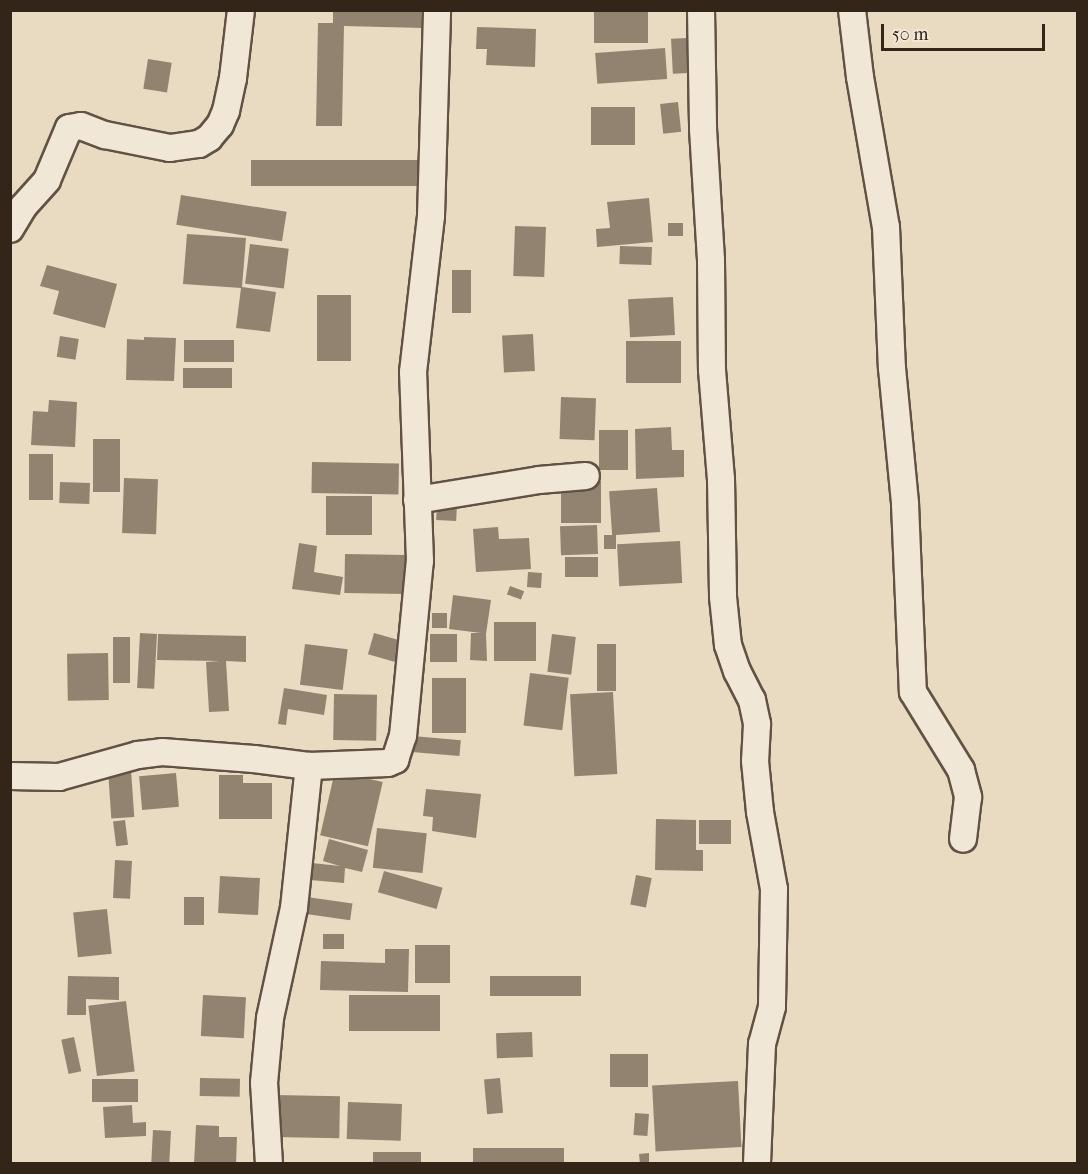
<!DOCTYPE html>
<style>
body{margin:0}
#map{position:relative;width:1088px;height:1174px;overflow:hidden;background:#e9dac2;font-family:"IM FELL French Canon",serif}
div>[style]{position:absolute}
.building>*{inset:0;background:#928371;transform-origin:0 0}
.roads{filter:drop-shadow(2px 0 #615243) drop-shadow(-2px 0 #615243) drop-shadow(0 2px #615243) drop-shadow(0 -2px #615243)}
.minor>*{height:26px;margin:-13px;padding:0 13px;transform-origin:13px;border-radius:13px;background:#f1e7d7}
span{translate:-50% -50%;white-space:nowrap;text-align:center;line-height:1.15;-webkit-text-stroke:5px #f1e7d7;paint-order:stroke}
.frame{position:absolute;inset:0;border:12px solid #342519;pointer-events:none}
.scale{position:absolute;left:881px;top:24px;width:164px;height:27px;box-sizing:border-box;border:3px solid #342519;border-top:0;padding-left:8px;font-size:18px;line-height:21px;white-space:nowrap;color:#342519;-webkit-text-stroke:4px #f1e7d7;paint-order:stroke}
</style>
<div id="map">
<div class="building">
<div style="clip-path:polygon(333px 10px,423px 10px,423px 28px,344px 26px,342px 126px,316px 126px,318px 23px,333px 23px)"></div>
<div style="left:594px;top:10px;width:54px;height:33px"></div>
<div style="clip-path:polygon(477px 27px,536px 29px,535px 67px,486px 65px,487px 49px,476px 49px)"></div>
<div style="left:687px;top:38px;width:35px;height:16px;rotate:87deg"></div>
<div style="left:665px;top:48px;width:31px;height:70px;rotate:86deg"></div>
<div style="left:148px;top:59px;width:24px;height:30px;rotate:9deg"></div>
<div style="left:678px;top:102px;width:30px;height:18px;rotate:84deg"></div>
<div style="left:591px;top:107px;width:44px;height:38px"></div>
<div style="left:251px;top:160px;width:168px;height:26px"></div>
<div style="left:181px;top:195px;width:107px;height:30px;rotate:9deg"></div>
<div style="clip-path:polygon(649px 198px,653px 242px,597px 247px,596px 229px,610px 228px,607px 202px)"></div>
<div style="left:668px;top:223px;width:15px;height:13px"></div>
<div style="left:515px;top:226px;width:31px;height:50px;rotate:2deg"></div>
<div style="clip-path:polygon(187px 234px,246px 238px,242px 287px,276px 292px,270px 332px,236px 328px,241px 288px,183px 284px)"></div>
<div style="left:250px;top:244px;width:39px;height:40px;rotate:7deg"></div>
<div style="left:620px;top:246px;width:32px;height:18px;rotate:2deg"></div>
<div style="clip-path:polygon(47px 265px,117px 284px,105px 328px,53px 314px,59px 291px,40px 286px)"></div>
<div style="left:452px;top:270px;width:19px;height:43px"></div>
<div style="left:317px;top:295px;width:34px;height:66px"></div>
<div style="left:673px;top:297px;width:38px;height:45px;rotate:87deg"></div>
<div style="left:533px;top:334px;width:37px;height:31px;rotate:87deg"></div>
<div style="left:60px;top:336px;width:19px;height:21px;rotate:9deg"></div>
<div style="clip-path:polygon(144px 337px,176px 338px,174px 381px,126px 380px,127px 339px,144px 340px)"></div>
<div style="left:184px;top:340px;width:50px;height:22px"></div>
<div style="left:626px;top:341px;width:55px;height:42px"></div>
<div style="left:232px;top:368px;width:20px;height:49px;rotate:90deg"></div>
<div style="left:561px;top:397px;width:35px;height:42px;rotate:2deg"></div>
<div style="clip-path:polygon(49px 400px,77px 402px,75px 447px,31px 445px,33px 411px,48px 412px)"></div>
<div style="clip-path:polygon(671px 427px,672px 450px,684px 450px,684px 477px,636px 479px,635px 429px)"></div>
<div style="left:599px;top:430px;width:29px;height:40px"></div>
<div style="left:120px;top:439px;width:53px;height:27px;rotate:90deg"></div>
<div style="left:29px;top:454px;width:24px;height:46px"></div>
<div style="left:312px;top:462px;width:87px;height:31px;rotate:1deg"></div>
<div style="left:124px;top:478px;width:34px;height:55px;rotate:2deg"></div>
<div style="left:561px;top:481px;width:40px;height:42px"></div>
<div style="left:60px;top:482px;width:30px;height:21px;rotate:2deg"></div>
<div style="left:438px;top:485px;width:20px;height:35px;rotate:3deg"></div>
<div style="left:657px;top:488px;width:44px;height:48px;rotate:86deg"></div>
<div style="left:326px;top:496px;width:46px;height:39px"></div>
<div style="left:597px;top:525px;width:29px;height:37px;rotate:88deg"></div>
<div style="clip-path:polygon(498px 527px,499px 539px,529px 538px,531px 569px,476px 572px,473px 529px)"></div>
<div style="left:604px;top:535px;width:12px;height:14px"></div>
<div style="left:680px;top:541px;width:42px;height:63px;rotate:87deg"></div>
<div style="clip-path:polygon(299px 543px,317px 546px,314px 572px,343px 577px,340px 595px,292px 589px)"></div>
<div style="left:345px;top:554px;width:62px;height:39px;rotate:1deg"></div>
<div style="left:565px;top:557px;width:33px;height:20px"></div>
<div style="left:528px;top:572px;width:14px;height:15px;rotate:4deg"></div>
<div style="left:510px;top:586px;width:15px;height:9px;rotate:20deg"></div>
<div style="clip-path:polygon(453px 595px,491px 600px,486px 634px,487px 661px,470px 660px,471px 633px,481px 633px,449px 629px)"></div>
<div style="left:432px;top:613px;width:15px;height:15px"></div>
<div style="left:494px;top:622px;width:42px;height:39px"></div>
<div style="left:140px;top:633px;width:17px;height:55px;rotate:3deg"></div>
<div style="left:374px;top:633px;width:32px;height:22px;rotate:16deg"></div>
<div style="clip-path:polygon(158px 634px,246px 636px,246px 662px,226px 661px,229px 711px,209px 712px,206px 662px,220px 661px,157px 660px)"></div>
<div style="left:430px;top:634px;width:27px;height:28px"></div>
<div style="left:552px;top:634px;width:24px;height:38px;rotate:7deg"></div>
<div style="left:113px;top:637px;width:17px;height:46px"></div>
<div style="left:305px;top:644px;width:43px;height:41px;rotate:7deg"></div>
<div style="left:597px;top:644px;width:19px;height:47px"></div>
<div style="left:108px;top:653px;width:47px;height:41px;rotate:89deg"></div>
<div style="left:530px;top:673px;width:39px;height:53px;rotate:7deg"></div>
<div style="left:432px;top:678px;width:34px;height:55px"></div>
<div style="clip-path:polygon(284px 688px,327px 695px,324px 715px,288px 709px,286px 725px,278px 724px)"></div>
<div style="left:613px;top:692px;width:82px;height:43px;rotate:87deg"></div>
<div style="left:334px;top:694px;width:43px;height:46px;rotate:1deg"></div>
<div style="left:413px;top:736px;width:48px;height:16px;rotate:5deg"></div>
<div style="left:131px;top:770px;width:47px;height:23px;rotate:86deg"></div>
<div style="left:335px;top:771px;width:49px;height:66px;rotate:13deg"></div>
<div style="left:176px;top:773px;width:34px;height:37px;rotate:85deg"></div>
<div style="clip-path:polygon(219px 775px,243px 775px,243px 783px,272px 783px,272px 819px,219px 819px)"></div>
<div style="clip-path:polygon(426px 789px,481px 794px,476px 838px,432px 831px,433px 817px,423px 816px)"></div>
<div style="clip-path:polygon(656px 819px,696px 820px,696px 850px,703px 850px,703px 871px,655px 870px)"></div>
<div style="left:125px;top:820px;width:25px;height:12px;rotate:83deg"></div>
<div style="left:699px;top:820px;width:32px;height:24px"></div>
<div style="left:377px;top:828px;width:50px;height:40px;rotate:6deg"></div>
<div style="clip-path:polygon(329px 839px,368px 850px,362px 872px,345px 868px,344px 883px,310px 880px,312px 863px,340px 866px,323px 861px)"></div>
<div style="left:115px;top:860px;width:17px;height:38px;rotate:3deg"></div>
<div style="left:384px;top:871px;width:61px;height:22px;rotate:16deg"></div>
<div style="left:636px;top:875px;width:16px;height:30px;rotate:11deg"></div>
<div style="left:220px;top:876px;width:40px;height:37px;rotate:3deg"></div>
<div style="left:300px;top:896px;width:53px;height:17px;rotate:8deg"></div>
<div style="left:184px;top:897px;width:20px;height:28px"></div>
<div style="left:107px;top:909px;width:45px;height:34px;rotate:84deg"></div>
<div style="left:323px;top:934px;width:21px;height:15px"></div>
<div style="left:415px;top:945px;width:35px;height:38px"></div>
<div style="clip-path:polygon(385px 949px,409px 949px,408px 992px,320px 990px,321px 961px,385px 963px)"></div>
<div style="clip-path:polygon(68px 976px,119px 977px,119px 1000px,86px 999px,86px 1015px,67px 1015px)"></div>
<div style="left:581px;top:976px;width:20px;height:91px;rotate:90deg"></div>
<div style="left:203px;top:995px;width:43px;height:41px;rotate:3deg"></div>
<div style="left:349px;top:995px;width:91px;height:36px"></div>
<div style="left:126px;top:1001px;width:71px;height:38px;rotate:83deg"></div>
<div style="left:532px;top:1032px;width:25px;height:36px;rotate:88deg"></div>
<div style="left:74px;top:1037px;width:35px;height:13px;rotate:78deg"></div>
<div style="left:610px;top:1054px;width:38px;height:33px"></div>
<div style="left:200px;top:1078px;width:40px;height:18px;rotate:1deg"></div>
<div style="left:500px;top:1078px;width:35px;height:16px;rotate:85deg"></div>
<div style="left:92px;top:1079px;width:46px;height:23px"></div>
<div style="left:738px;top:1081px;width:66px;height:86px;rotate:87deg"></div>
<div style="left:275px;top:1095px;width:65px;height:42px;rotate:1deg"></div>
<div style="left:348px;top:1102px;width:54px;height:37px;rotate:2deg"></div>
<div style="clip-path:polygon(132px 1105px,133px 1123px,146px 1122px,146px 1136px,105px 1138px,103px 1107px)"></div>
<div style="left:635px;top:1113px;width:14px;height:22px;rotate:4deg"></div>
<div style="clip-path:polygon(196px 1125px,219px 1126px,219px 1137px,237px 1137px,236px 1164px,194px 1164px)"></div>
<div style="left:153px;top:1130px;width:18px;height:34px;rotate:3deg"></div>
<div style="left:473px;top:1148px;width:91px;height:16px"></div>
<div style="left:421px;top:1152px;width:12px;height:48px;rotate:90deg"></div>
<div style="clip-path:polygon(649px 1153px,649px 1164px,640px 1164px,639px 1154px)"></div>
</div>
<div class="roads">
<div class="minor">
<div style="left:701px;top:10px;width:119px;rotate:89deg"></div>
<div style="left:703px;top:129px;width:131px;rotate:86.5deg"></div>
<div style="left:711px;top:260px;width:110px;rotate:89.5deg"></div>
<div style="left:712px;top:370px;width:109px;rotate:85.3deg"></div>
<div style="left:721px;top:479px;width:118px;rotate:89deg"></div>
<div style="left:723px;top:597px;width:48px;rotate:84.1deg"></div>
<div style="left:728px;top:645px;width:28px;rotate:71deg"></div>
<div style="left:737px;top:671px;width:33px;rotate:63deg"></div>
<div style="left:752px;top:700px;width:25px;rotate:78deg"></div>
<div style="left:757px;top:724px;width:37px;rotate:93deg"></div>
<div style="left:755px;top:761px;width:51px;rotate:84.4deg"></div>
<div style="left:760px;top:812px;width:78px;rotate:79.7deg"></div>
<div style="left:774px;top:889px;width:118px;rotate:91deg"></div>
<div style="left:772px;top:1007px;width:38px;rotate:105deg"></div>
<div style="left:762px;top:1044px;width:120px;rotate:92.4deg"></div>
<div style="left:852px;top:10px;width:67px;rotate:83.2deg"></div>
<div style="left:860px;top:77px;width:152px;rotate:80.2deg"></div>
<div style="left:886px;top:227px;width:141px;rotate:87.6deg"></div>
<div style="left:892px;top:368px;width:137px;rotate:84.5deg"></div>
<div style="left:905px;top:504px;width:188px;rotate:87.6deg"></div>
<div style="left:913px;top:692px;width:92px;rotate:58.4deg"></div>
<div style="left:961px;top:770px;width:28px;rotate:75deg"></div>
<div style="left:968px;top:797px;width:42px;rotate:96.8deg"></div>
<div style="left:10px;top:229px;width:26px;rotate:-59deg"></div>
<div style="left:23px;top:207px;width:36px;rotate:-48deg"></div>
<div style="left:47px;top:180px;width:56px;rotate:-67.1deg"></div>
<div style="left:69px;top:128px;width:12px;rotate:-9deg"></div>
<div style="left:81px;top:126px;width:26px;rotate:21deg"></div>
<div style="left:105px;top:135px;width:66px;rotate:11.3deg"></div>
<div style="left:170px;top:148px;width:29px;rotate:-8deg"></div>
<div style="left:199px;top:144px;width:12px;rotate:-31deg"></div>
<div style="left:209px;top:138px;width:17px;rotate:-50deg"></div>
<div style="left:220px;top:125px;width:15px;rotate:-67deg"></div>
<div style="left:226px;top:111px;width:34px;rotate:-78deg"></div>
<div style="left:233px;top:78px;width:68px;rotate:-83.3deg"></div>
<div style="left:417px;top:500px;width:124px;rotate:-9.3deg"></div>
<div style="left:539px;top:480px;width:47px;rotate:-4.9deg"></div>
<div style="left:10px;top:776px;width:49px;rotate:1.2deg"></div>
<div style="left:59px;top:777px;width:82px;rotate:-15.6deg"></div>
<div style="left:138px;top:755px;width:24px;rotate:-7deg"></div>
<div style="left:162px;top:752px;width:92px;rotate:4.4deg"></div>
<div style="left:254px;top:759px;width:55px;rotate:7.3deg"></div>
<div style="left:309px;top:766px;width:79px;rotate:-2.2deg"></div>
<div style="left:388px;top:763px;width:8px;rotate:-23deg"></div>
<div style="left:395px;top:760px;width:25px;rotate:-72deg"></div>
<div style="left:403px;top:736px;width:176px;rotate:-84.5deg"></div>
<div style="left:420px;top:561px;width:189px;rotate:-92.1deg"></div>
<div style="left:413px;top:372px;width:157px;rotate:-83.4deg"></div>
<div style="left:431px;top:216px;width:206px;rotate:-88.3deg"></div>
<div style="left:269px;top:1164px;width:81px;rotate:-93.5deg"></div>
<div style="left:264px;top:1083px;width:65px;rotate:-84.7deg"></div>
<div style="left:270px;top:1018px;width:113px;rotate:-77.7deg"></div>
<div style="left:294px;top:908px;width:143px;rotate:-84deg"></div>
</div>
</div>
<div class="frame"></div>
<div class="scale">50 m</div>
</div>
